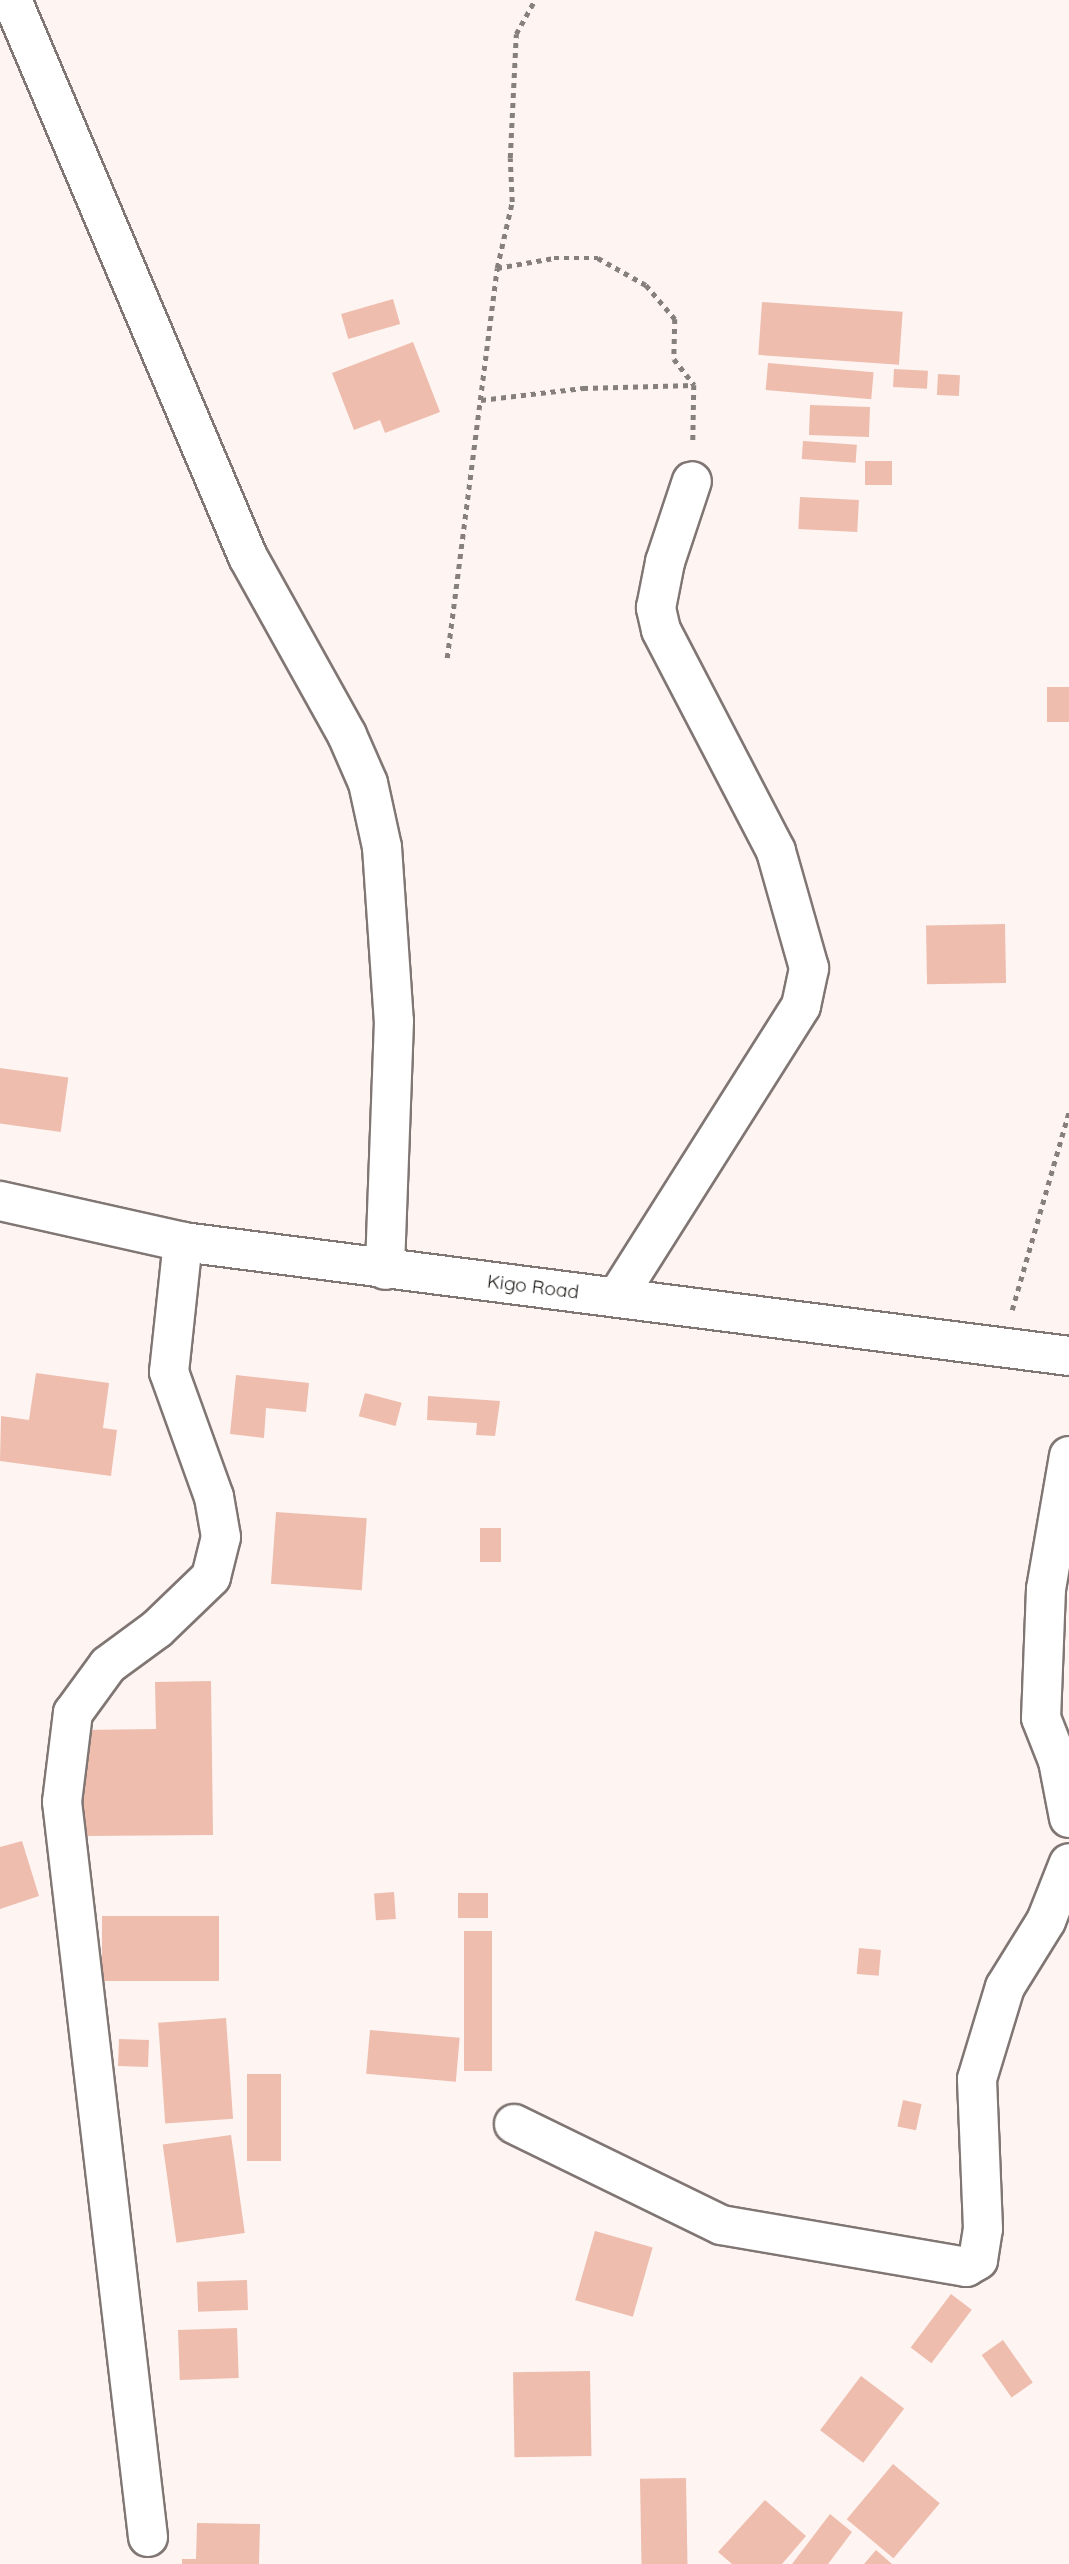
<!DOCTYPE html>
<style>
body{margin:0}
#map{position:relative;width:1069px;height:2564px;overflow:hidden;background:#fef5f2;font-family:Quicksand,sans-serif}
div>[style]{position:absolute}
.building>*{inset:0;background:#eebdae;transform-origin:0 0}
.path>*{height:4.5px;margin-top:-2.25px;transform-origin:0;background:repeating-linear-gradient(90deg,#85807d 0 5px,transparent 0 10px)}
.roads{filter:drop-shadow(2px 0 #807673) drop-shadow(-2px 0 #807673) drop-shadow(0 2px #807673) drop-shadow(0 -2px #807673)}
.minor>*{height:38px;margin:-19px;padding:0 19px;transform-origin:19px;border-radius:19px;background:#fff}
span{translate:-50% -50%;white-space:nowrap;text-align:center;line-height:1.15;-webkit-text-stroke:5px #fff;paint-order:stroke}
.street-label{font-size:19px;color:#191614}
</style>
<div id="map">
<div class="building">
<div style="left:393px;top:299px;width:26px;height:54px;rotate:74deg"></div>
<div style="left:762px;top:302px;width:141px;height:53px;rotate:4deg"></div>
<div style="clip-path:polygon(413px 342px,440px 412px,385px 433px,380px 420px,354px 430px,332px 373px)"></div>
<div style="left:768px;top:363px;width:106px;height:27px;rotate:5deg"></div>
<div style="left:894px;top:369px;width:34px;height:18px;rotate:3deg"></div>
<div style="left:938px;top:374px;width:22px;height:21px;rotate:3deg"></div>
<div style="left:810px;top:405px;width:60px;height:30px;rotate:2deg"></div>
<div style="left:803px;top:441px;width:54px;height:18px;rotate:4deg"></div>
<div style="left:865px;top:461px;width:27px;height:24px"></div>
<div style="left:800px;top:497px;width:59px;height:32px;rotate:3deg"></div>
<div style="left:1047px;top:687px;width:22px;height:35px"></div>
<div style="left:1005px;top:924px;width:59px;height:79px;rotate:89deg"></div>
<div style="left:0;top:1068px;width:69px;height:55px;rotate:8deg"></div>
<div style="clip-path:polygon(36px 1373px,109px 1383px,103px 1428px,117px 1430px,111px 1476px,0 1461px,1px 1416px,29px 1420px)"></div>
<div style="clip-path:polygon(236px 1375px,309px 1383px,306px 1412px,266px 1408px,264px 1438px,230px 1434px)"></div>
<div style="left:365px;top:1393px;width:38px;height:24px;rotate:15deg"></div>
<div style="clip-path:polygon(428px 1396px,500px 1401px,495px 1436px,476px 1435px,477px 1423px,427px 1420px)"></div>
<div style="left:276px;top:1512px;width:91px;height:72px;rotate:4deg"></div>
<div style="left:480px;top:1528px;width:21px;height:34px"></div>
<div style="clip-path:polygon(211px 1681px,213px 1835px,83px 1836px,81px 1730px,156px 1729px,155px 1682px)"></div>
<div style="clip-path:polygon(22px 1841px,39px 1896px,0 1909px,0 1847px)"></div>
<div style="left:394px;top:1892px;width:27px;height:20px;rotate:86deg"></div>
<div style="left:488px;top:1893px;width:25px;height:30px;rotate:90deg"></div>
<div style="left:102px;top:1916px;width:117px;height:65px"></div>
<div style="left:464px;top:1931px;width:28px;height:140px"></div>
<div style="left:859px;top:1948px;width:22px;height:26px;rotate:5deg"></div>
<div style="left:226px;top:2018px;width:101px;height:68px;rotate:86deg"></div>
<div style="left:370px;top:2030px;width:90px;height:44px;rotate:5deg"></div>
<div style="left:119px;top:2039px;width:30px;height:27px;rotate:2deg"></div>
<div style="left:247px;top:2074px;width:34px;height:87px"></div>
<div style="left:903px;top:2100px;width:19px;height:27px;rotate:12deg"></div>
<div style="left:231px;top:2135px;width:99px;height:69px;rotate:82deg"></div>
<div style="left:595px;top:2231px;width:60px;height:72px;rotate:16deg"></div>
<div style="left:247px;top:2280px;width:30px;height:50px;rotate:88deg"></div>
<div style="left:951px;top:2294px;width:26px;height:67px;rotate:37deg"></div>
<div style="left:237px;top:2328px;width:50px;height:59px;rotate:88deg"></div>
<div style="left:1003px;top:2340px;width:52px;height:26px;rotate:55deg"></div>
<div style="left:590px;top:2371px;width:85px;height:77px;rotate:89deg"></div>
<div style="left:861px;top:2376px;width:54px;height:68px;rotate:37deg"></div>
<div style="left:893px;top:2464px;width:61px;height:72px;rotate:40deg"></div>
<div style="left:686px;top:2478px;width:86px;height:46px;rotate:89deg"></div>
<div style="clip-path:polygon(765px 2500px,806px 2536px,782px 2564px,732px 2564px,718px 2552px)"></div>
<div style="clip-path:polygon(830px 2514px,852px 2532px,828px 2564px,792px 2564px)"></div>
<div style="clip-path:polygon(197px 2523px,260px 2524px,259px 2564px,182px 2564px,182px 2559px,196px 2559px)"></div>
<div style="clip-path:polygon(876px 2550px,892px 2564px,864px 2564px)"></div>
</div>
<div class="path">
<div style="left:497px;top:268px;width:58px;rotate:-10deg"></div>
<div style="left:554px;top:258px;width:44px"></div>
<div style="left:598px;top:258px;width:55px;rotate:29.4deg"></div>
<div style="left:646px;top:285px;width:45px;rotate:49.5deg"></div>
<div style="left:675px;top:319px;width:40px;rotate:91.4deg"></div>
<div style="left:674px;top:359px;width:33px;rotate:52deg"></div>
<div style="left:481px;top:400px;width:103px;rotate:-6.7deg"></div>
<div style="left:583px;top:388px;width:111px;rotate:-1.5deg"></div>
<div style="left:694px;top:385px;width:58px;rotate:91deg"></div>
<div style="left:447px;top:658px;width:393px;rotate:-82.7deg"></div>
<div style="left:497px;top:268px;width:68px;rotate:-77.2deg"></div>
<div style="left:512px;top:202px;width:44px;rotate:-92.6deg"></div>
<div style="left:510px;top:158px;width:124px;rotate:-87.2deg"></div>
<div style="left:516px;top:34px;width:39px;rotate:-61deg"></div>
<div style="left:1012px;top:1310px;width:207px;rotate:-74deg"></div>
</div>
<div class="roads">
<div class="minor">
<div style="left:12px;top:0;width:605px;rotate:67.04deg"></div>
<div style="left:248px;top:557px;width:204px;rotate:60.9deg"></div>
<div style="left:347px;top:735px;width:52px;rotate:66.4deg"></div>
<div style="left:368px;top:783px;width:66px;rotate:77.7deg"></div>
<div style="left:382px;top:847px;width:174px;rotate:86.1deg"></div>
<div style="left:394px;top:1021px;width:249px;rotate:92.1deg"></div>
<div style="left:0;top:1201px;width:188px;rotate:12.6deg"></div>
<div style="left:183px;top:1242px;width:893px;rotate:7.33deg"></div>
<div style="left:617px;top:1297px;width:344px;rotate:-57.7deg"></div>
<div style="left:801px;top:1006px;width:39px;rotate:-78deg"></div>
<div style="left:809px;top:968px;width:122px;rotate:-105.8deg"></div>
<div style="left:776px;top:851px;width:249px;rotate:-117.5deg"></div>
<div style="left:661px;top:630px;width:23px;rotate:-103deg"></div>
<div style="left:656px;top:608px;width:47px;rotate:-78.9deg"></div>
<div style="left:665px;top:562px;width:85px;rotate:-71.6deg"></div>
<div style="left:1069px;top:1456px;width:135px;rotate:99.8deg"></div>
<div style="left:1046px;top:1589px;width:129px;rotate:92.2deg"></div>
<div style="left:1041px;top:1718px;width:46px;rotate:68.4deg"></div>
<div style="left:1058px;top:1761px;width:58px;rotate:79.1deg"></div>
<div style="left:514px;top:2124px;width:230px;rotate:26deg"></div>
<div style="left:721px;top:2225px;width:249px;rotate:9.7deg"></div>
<div style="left:966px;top:2267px;width:14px;rotate:-30deg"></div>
<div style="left:978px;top:2260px;width:31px;rotate:-81deg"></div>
<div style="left:983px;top:2229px;width:150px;rotate:-92.3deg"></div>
<div style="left:977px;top:2079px;width:96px;rotate:-73.1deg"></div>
<div style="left:1005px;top:1987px;width:78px;rotate:-58.2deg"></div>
<div style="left:1046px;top:1921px;width:62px;rotate:-68.4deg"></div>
<div style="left:148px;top:2537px;width:740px;rotate:-96.67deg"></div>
<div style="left:62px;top:1802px;width:90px;rotate:-83deg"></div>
<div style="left:73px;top:1713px;width:59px;rotate:-53.9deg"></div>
<div style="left:108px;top:1665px;width:61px;rotate:-36.3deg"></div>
<div style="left:157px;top:1629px;width:75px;rotate:-43.9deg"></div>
<div style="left:211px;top:1577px;width:41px;rotate:-76deg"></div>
<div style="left:221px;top:1537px;width:41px;rotate:-99.9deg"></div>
<div style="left:214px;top:1497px;width:133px;rotate:-109.8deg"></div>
<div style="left:169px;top:1372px;width:131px;rotate:-83.9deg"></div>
</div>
</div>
<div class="street-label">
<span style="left:533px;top:1287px;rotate:7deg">Kigo Road</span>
</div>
</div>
